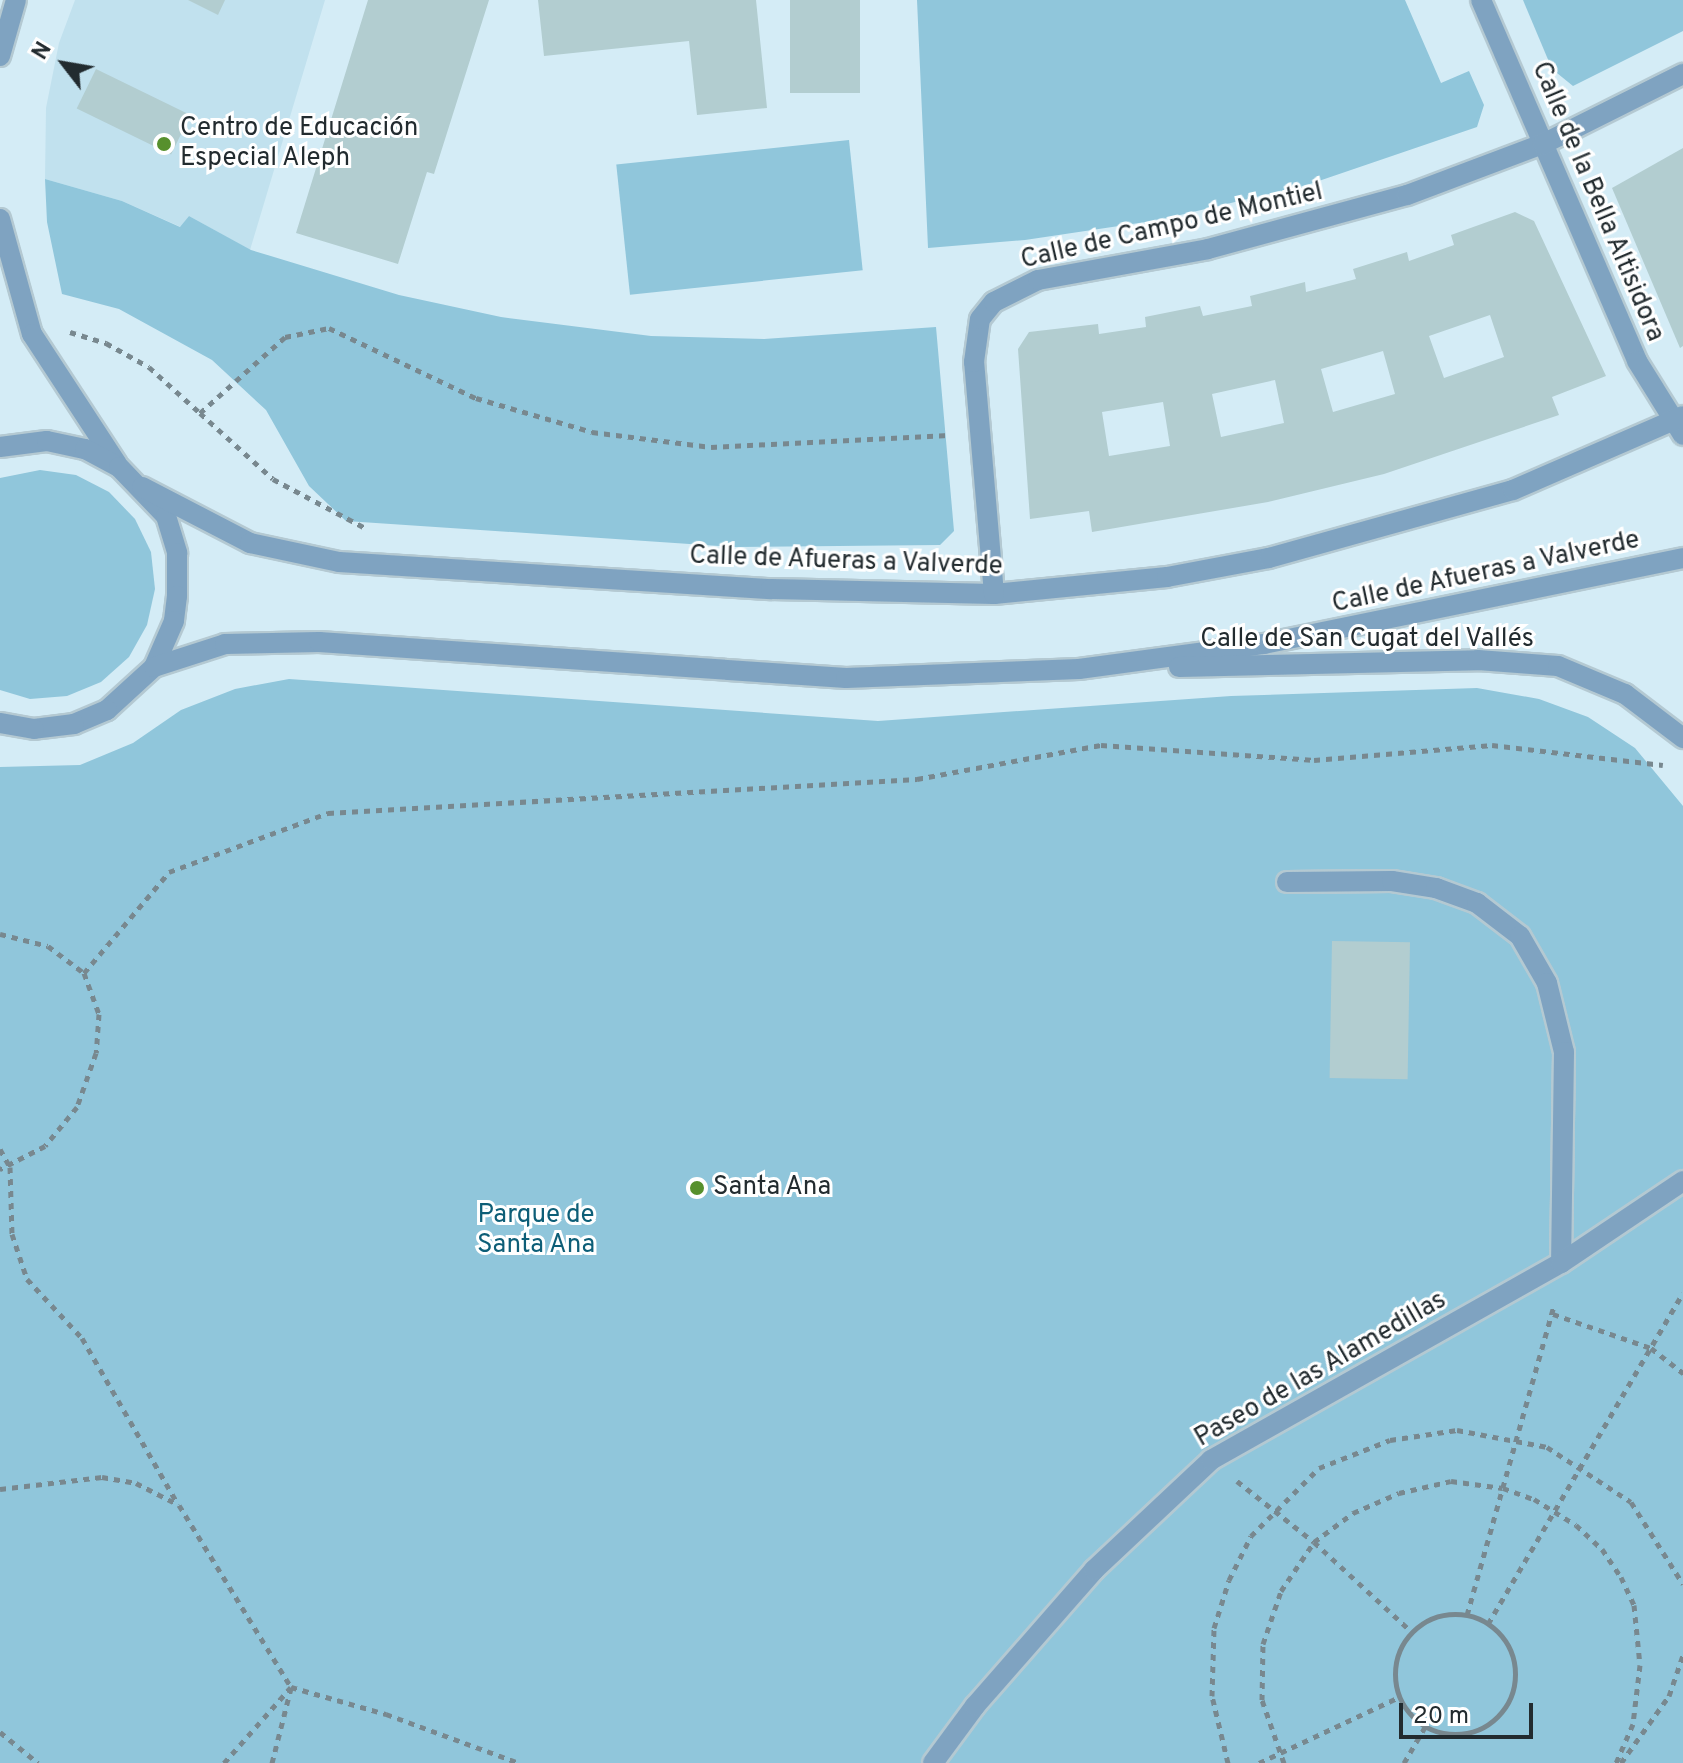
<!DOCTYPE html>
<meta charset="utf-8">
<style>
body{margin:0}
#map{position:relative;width:1683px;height:1763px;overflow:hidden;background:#d4ecf6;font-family:Overpass,sans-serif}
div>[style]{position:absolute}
.built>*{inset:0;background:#c1e1ee}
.green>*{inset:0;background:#90c6db;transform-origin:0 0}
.building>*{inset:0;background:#b2cdd0;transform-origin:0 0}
.path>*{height:5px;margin-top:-2.5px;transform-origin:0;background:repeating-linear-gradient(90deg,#78888f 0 6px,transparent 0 12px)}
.path>.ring{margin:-2.5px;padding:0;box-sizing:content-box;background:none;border:5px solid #78888f;border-radius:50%}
.roads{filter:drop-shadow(2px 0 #b4c9d2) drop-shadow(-2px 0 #b4c9d2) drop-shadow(0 2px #b4c9d2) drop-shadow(0 -2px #b4c9d2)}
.minor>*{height:20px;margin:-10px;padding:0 10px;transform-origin:10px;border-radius:10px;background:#7fa3c1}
.dots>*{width:22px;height:22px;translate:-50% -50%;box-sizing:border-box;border:4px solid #fff;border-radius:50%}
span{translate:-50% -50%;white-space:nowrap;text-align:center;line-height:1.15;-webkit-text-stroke:6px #fff;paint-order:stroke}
.poi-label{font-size:26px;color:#222b2f}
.left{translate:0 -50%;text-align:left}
.street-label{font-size:26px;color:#222b2f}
.park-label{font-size:26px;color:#0d5e77}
.north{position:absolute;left:24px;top:24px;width:80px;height:80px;-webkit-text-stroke:6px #fff;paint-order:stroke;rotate:301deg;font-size:22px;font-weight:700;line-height:32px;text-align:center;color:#222b2f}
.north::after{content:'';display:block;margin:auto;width:28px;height:36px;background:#222b2f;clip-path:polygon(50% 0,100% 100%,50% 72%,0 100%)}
.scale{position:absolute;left:1399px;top:1703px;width:134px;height:36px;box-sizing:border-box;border:4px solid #222b2f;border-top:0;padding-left:10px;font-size:24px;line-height:28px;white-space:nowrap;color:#222b2f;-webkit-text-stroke:6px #fff;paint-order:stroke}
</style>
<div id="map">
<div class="built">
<div style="clip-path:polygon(75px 0,325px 0,250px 250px,189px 216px,181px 227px,122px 201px,45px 179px,46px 108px,59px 43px)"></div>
</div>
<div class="green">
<div style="clip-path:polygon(917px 0,1405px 0,1441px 83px,1469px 71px,1484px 105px,1477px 127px,1307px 185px,1159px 220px,1025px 240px,928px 248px)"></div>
<div style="clip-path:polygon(1523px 0,1683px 0,1683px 31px,1573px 86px,1552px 69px)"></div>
<div style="left:849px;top:140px;width:131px;height:234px;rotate:84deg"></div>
<div style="clip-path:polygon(45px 179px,122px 201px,180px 227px,189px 216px,251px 250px,399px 295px,501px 317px,651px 336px,764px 339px,936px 327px,954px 531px,940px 545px,734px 547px,346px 521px,309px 486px,266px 410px,212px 360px,119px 309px,62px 294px,47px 222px)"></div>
<div style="clip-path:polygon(40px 470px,76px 475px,109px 492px,135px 519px,151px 552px,155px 589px,147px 625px,129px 657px,101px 682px,67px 696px,30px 699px,0 690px,0 478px)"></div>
<div style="clip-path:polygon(289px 679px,878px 721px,1231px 696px,1477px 688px,1539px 699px,1588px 717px,1635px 748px,1683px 806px,1683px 1763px,0 1763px,0 767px,80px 765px,133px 743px,181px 710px,235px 689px)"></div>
</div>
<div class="building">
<div style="clip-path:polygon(188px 0,225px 0,218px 15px)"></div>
<div style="clip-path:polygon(368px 0,489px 0,434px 174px,427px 172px,398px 264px,296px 233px)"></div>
<div style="clip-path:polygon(538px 0,756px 0,767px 108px,697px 115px,689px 41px,544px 56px)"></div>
<div style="left:790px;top:0;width:70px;height:93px"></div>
<div style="left:96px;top:69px;width:105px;height:44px;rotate:26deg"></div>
<div style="clip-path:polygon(1683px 148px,1683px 346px,1680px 348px,1612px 188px)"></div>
<div style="clip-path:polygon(evenodd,1515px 212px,1534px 221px,1606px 376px,1552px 397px,1559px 415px,1384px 474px,1268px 502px,1092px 532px,1089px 511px,1030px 519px,1018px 349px,1029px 332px,1098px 324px,1099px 334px,1146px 327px,1145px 317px,1200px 306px,1203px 316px,1252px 306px,1250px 296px,1305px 282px,1306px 292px,1356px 279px,1353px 269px,1407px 252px,1409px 261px,1454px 245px,1451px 235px,1515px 212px,1490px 315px,1504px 357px,1444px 378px,1429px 336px,1490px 315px,1515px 212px,1383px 351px,1395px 394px,1333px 412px,1321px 369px,1383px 351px,1515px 212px,1275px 380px,1284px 423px,1221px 437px,1212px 394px,1275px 380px,1515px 212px,1163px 402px,1170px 446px,1109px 456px,1102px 412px,1163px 402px)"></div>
<div style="left:1332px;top:941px;width:78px;height:137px;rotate:1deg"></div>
</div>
<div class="path">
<div style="left:70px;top:332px;width:38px;rotate:17deg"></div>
<div style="left:106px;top:343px;width:49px;rotate:29.2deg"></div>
<div style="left:149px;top:367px;width:69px;rotate:42deg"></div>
<div style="left:200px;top:413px;width:114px;rotate:-41.8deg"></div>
<div style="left:285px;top:337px;width:45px;rotate:-11.6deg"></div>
<div style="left:329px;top:328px;width:163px;rotate:25.5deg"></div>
<div style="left:476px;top:398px;width:121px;rotate:16.3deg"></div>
<div style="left:592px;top:432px;width:120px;rotate:7.2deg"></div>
<div style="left:711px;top:447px;width:238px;rotate:-2.9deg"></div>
<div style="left:200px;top:413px;width:98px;rotate:42.1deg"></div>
<div style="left:273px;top:479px;width:104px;rotate:28deg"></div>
<div style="left:0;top:934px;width:49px;rotate:14deg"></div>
<div style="left:48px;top:946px;width:45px;rotate:36.9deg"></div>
<div style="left:84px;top:973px;width:44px;rotate:69.9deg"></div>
<div style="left:99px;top:1014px;width:39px;rotate:94deg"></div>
<div style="left:96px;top:1053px;width:57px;rotate:109.4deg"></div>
<div style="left:77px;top:1107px;width:50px;rotate:129.4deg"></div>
<div style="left:45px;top:1146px;width:51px;rotate:152.9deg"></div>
<div style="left:84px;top:973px;width:132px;rotate:-49.9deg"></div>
<div style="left:169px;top:872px;width:170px;rotate:-20.4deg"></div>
<div style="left:328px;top:813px;width:590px;rotate:-3.3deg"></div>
<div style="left:917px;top:779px;width:187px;rotate:-10.5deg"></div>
<div style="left:1101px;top:745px;width:214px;rotate:4deg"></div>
<div style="left:1314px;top:760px;width:179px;rotate:-4.8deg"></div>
<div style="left:1492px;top:745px;width:172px;rotate:6.7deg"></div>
<div style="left:0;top:1149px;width:21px;rotate:61deg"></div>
<div style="left:10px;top:1167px;width:67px;rotate:88.3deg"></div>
<div style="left:12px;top:1234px;width:47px;rotate:71.6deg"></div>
<div style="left:27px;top:1279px;width:81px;rotate:47deg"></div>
<div style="left:82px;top:1338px;width:192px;rotate:60deg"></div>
<div style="left:1553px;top:1314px;width:104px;rotate:19.1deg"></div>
<div style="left:1651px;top:1348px;width:41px;rotate:38deg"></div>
<div style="left:1237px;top:1481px;width:98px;rotate:38.4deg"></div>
<div style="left:1314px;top:1542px;width:133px;rotate:42.6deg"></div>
<div style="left:0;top:1489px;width:103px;rotate:-6.7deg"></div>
<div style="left:102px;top:1477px;width:35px;rotate:10deg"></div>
<div style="left:136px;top:1483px;width:48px;rotate:27.1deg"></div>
<div style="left:179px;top:1505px;width:214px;rotate:58.4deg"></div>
<div style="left:291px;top:1687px;width:99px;rotate:15.9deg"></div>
<div style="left:386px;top:1714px;width:142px;rotate:20.2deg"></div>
<div class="ring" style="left:1395px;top:1614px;width:115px;height:115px"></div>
<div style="left:1467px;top:1615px;width:322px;rotate:-74.3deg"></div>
<div style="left:1488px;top:1624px;width:384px;rotate:-59.5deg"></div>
<div style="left:0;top:1732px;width:49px;rotate:39.2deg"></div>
<div style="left:224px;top:1763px;width:101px;rotate:-48.6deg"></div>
<div style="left:272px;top:1763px;width:77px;rotate:-75.8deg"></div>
<div style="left:1228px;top:1763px;width:69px;rotate:-103.4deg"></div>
<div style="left:1212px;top:1696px;width:68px;rotate:-88.3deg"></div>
<div style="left:1214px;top:1628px;width:50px;rotate:-72.6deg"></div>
<div style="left:1229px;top:1580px;width:49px;rotate:-63.4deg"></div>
<div style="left:1251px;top:1536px;width:96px;rotate:-45deg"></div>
<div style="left:1319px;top:1468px;width:76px;rotate:-21.5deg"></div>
<div style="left:1390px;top:1440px;width:68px;rotate:-8.5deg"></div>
<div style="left:1457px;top:1430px;width:92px;rotate:10.7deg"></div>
<div style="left:1547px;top:1447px;width:100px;rotate:33.2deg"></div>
<div style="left:1631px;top:1502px;width:97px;rotate:57.6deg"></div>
<div style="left:1259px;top:1763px;width:155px;rotate:-25.2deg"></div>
<div style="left:1284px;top:1763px;width:67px;rotate:-109.2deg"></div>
<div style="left:1262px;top:1700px;width:56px;rotate:-89deg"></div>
<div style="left:1263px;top:1644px;width:56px;rotate:-71.2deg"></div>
<div style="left:1281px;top:1591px;width:59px;rotate:-56deg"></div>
<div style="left:1314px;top:1542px;width:49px;rotate:-36.6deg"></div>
<div style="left:1353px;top:1513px;width:50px;rotate:-23.5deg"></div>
<div style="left:1399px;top:1493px;width:53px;rotate:-13deg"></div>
<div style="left:1451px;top:1481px;width:52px;rotate:7.7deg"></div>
<div style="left:1503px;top:1488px;width:33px;rotate:20deg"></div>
<div style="left:1534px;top:1499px;width:49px;rotate:31.8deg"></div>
<div style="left:1576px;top:1525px;width:35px;rotate:43deg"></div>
<div style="left:1602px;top:1549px;width:34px;rotate:56deg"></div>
<div style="left:1621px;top:1577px;width:31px;rotate:65deg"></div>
<div style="left:1634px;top:1605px;width:60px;rotate:84.3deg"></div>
<div style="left:1640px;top:1665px;width:59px;rotate:96.8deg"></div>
<div style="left:1633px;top:1724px;width:43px;rotate:113.6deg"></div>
<div style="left:1404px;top:1763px;width:42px;rotate:-59.7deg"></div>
<div style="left:1621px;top:1763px;width:82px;rotate:-54.4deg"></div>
<div style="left:1669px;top:1696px;width:43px;rotate:-71.1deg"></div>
</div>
<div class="roads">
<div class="minor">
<div style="left:1481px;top:0;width:393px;rotate:66.6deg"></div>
<div style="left:1637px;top:361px;width:87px;rotate:58.1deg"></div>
<div style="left:0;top:56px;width:58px;rotate:-74.1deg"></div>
<div style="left:0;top:219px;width:119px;rotate:74.5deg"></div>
<div style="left:32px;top:334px;width:155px;rotate:56.8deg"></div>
<div style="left:0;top:447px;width:47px;rotate:-7.3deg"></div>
<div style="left:47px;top:441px;width:39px;rotate:12deg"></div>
<div style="left:85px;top:449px;width:38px;rotate:28deg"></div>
<div style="left:119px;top:467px;width:68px;rotate:46.2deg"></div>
<div style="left:166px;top:516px;width:39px;rotate:73deg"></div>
<div style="left:177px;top:553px;width:43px;rotate:90deg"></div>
<div style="left:177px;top:596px;width:25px;rotate:97deg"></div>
<div style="left:174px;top:621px;width:50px;rotate:113.5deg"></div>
<div style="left:154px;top:667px;width:64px;rotate:137.5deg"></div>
<div style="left:107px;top:710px;width:36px;rotate:157deg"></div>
<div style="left:74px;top:724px;width:40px;rotate:172.9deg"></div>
<div style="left:34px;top:729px;width:35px;rotate:-170deg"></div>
<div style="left:142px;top:487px;width:122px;rotate:27.4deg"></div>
<div style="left:250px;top:543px;width:91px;rotate:12.1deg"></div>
<div style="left:339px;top:562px;width:433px;rotate:3.6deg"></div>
<div style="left:771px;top:589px;width:223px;rotate:1.3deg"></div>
<div style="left:994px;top:594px;width:174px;rotate:-5.6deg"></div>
<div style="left:1167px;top:577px;width:104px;rotate:-10.6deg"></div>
<div style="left:1269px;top:558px;width:253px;rotate:-15.6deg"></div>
<div style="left:1513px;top:490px;width:185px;rotate:-23.5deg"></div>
<div style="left:994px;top:594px;width:233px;rotate:-94.9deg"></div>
<div style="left:974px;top:362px;width:43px;rotate:-82.1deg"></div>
<div style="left:980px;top:319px;width:22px;rotate:-51deg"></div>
<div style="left:994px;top:302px;width:49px;rotate:-26.6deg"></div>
<div style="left:1038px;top:280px;width:173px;rotate:-10.3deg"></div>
<div style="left:1208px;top:249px;width:206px;rotate:-15.2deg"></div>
<div style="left:1407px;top:195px;width:145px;rotate:-20.6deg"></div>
<div style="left:1543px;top:144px;width:157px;rotate:-26.6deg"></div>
<div style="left:154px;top:667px;width:75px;rotate:-17.9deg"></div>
<div style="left:225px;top:644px;width:94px;rotate:-1.2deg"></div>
<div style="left:319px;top:642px;width:528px;rotate:3.91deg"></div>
<div style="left:846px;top:678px;width:233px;rotate:-2.2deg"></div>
<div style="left:1079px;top:669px;width:187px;rotate:-7.7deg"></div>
<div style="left:1264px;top:644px;width:428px;rotate:-11.6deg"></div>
<div style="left:1179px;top:667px;width:299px;rotate:-1.3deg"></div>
<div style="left:1478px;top:660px;width:80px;rotate:4.3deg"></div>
<div style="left:1558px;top:666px;width:73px;rotate:22.7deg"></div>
<div style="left:1625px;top:694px;width:73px;rotate:37.2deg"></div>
<div style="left:1287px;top:882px;width:105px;rotate:-0.5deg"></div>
<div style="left:1392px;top:881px;width:45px;rotate:9deg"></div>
<div style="left:1436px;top:888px;width:44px;rotate:20.1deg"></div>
<div style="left:1477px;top:903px;width:54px;rotate:37.5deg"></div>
<div style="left:1520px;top:936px;width:54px;rotate:60.1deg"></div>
<div style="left:1547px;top:983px;width:71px;rotate:76.2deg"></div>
<div style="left:1564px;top:1052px;width:211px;rotate:90.8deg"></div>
<div style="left:933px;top:1763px;width:71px;rotate:-53.6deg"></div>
<div style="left:975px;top:1706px;width:181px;rotate:-48.8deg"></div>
<div style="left:1094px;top:1570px;width:161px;rotate:-43.2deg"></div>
<div style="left:1211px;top:1460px;width:402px;rotate:-29.4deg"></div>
<div style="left:1561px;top:1263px;width:147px;rotate:-33.9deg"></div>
</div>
</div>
<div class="dots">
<div style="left:164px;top:144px;background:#57902d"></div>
<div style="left:697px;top:1188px;background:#57902d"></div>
</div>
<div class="poi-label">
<span class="left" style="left:180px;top:144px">Centro de Educación<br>Especial Aleph</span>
<span class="left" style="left:713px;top:1188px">Santa Ana</span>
</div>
<div class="street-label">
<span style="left:1597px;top:202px;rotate:67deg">Calle de la Bella Altisidora</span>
<span style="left:1172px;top:227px;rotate:-13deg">Calle de Campo de Montiel</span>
<span style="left:846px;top:562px;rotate:2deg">Calle de Afueras a Valverde</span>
<span style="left:1486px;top:573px;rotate:-12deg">Calle de Afueras a Valverde</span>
<span style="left:1367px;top:640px">Calle de San Cugat del Vallés</span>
<span style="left:1321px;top:1370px;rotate:-30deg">Paseo de las Alamedillas</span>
</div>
<div class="park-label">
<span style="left:536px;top:1231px">Parque de<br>Santa Ana</span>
</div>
<div class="north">N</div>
<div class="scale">20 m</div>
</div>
